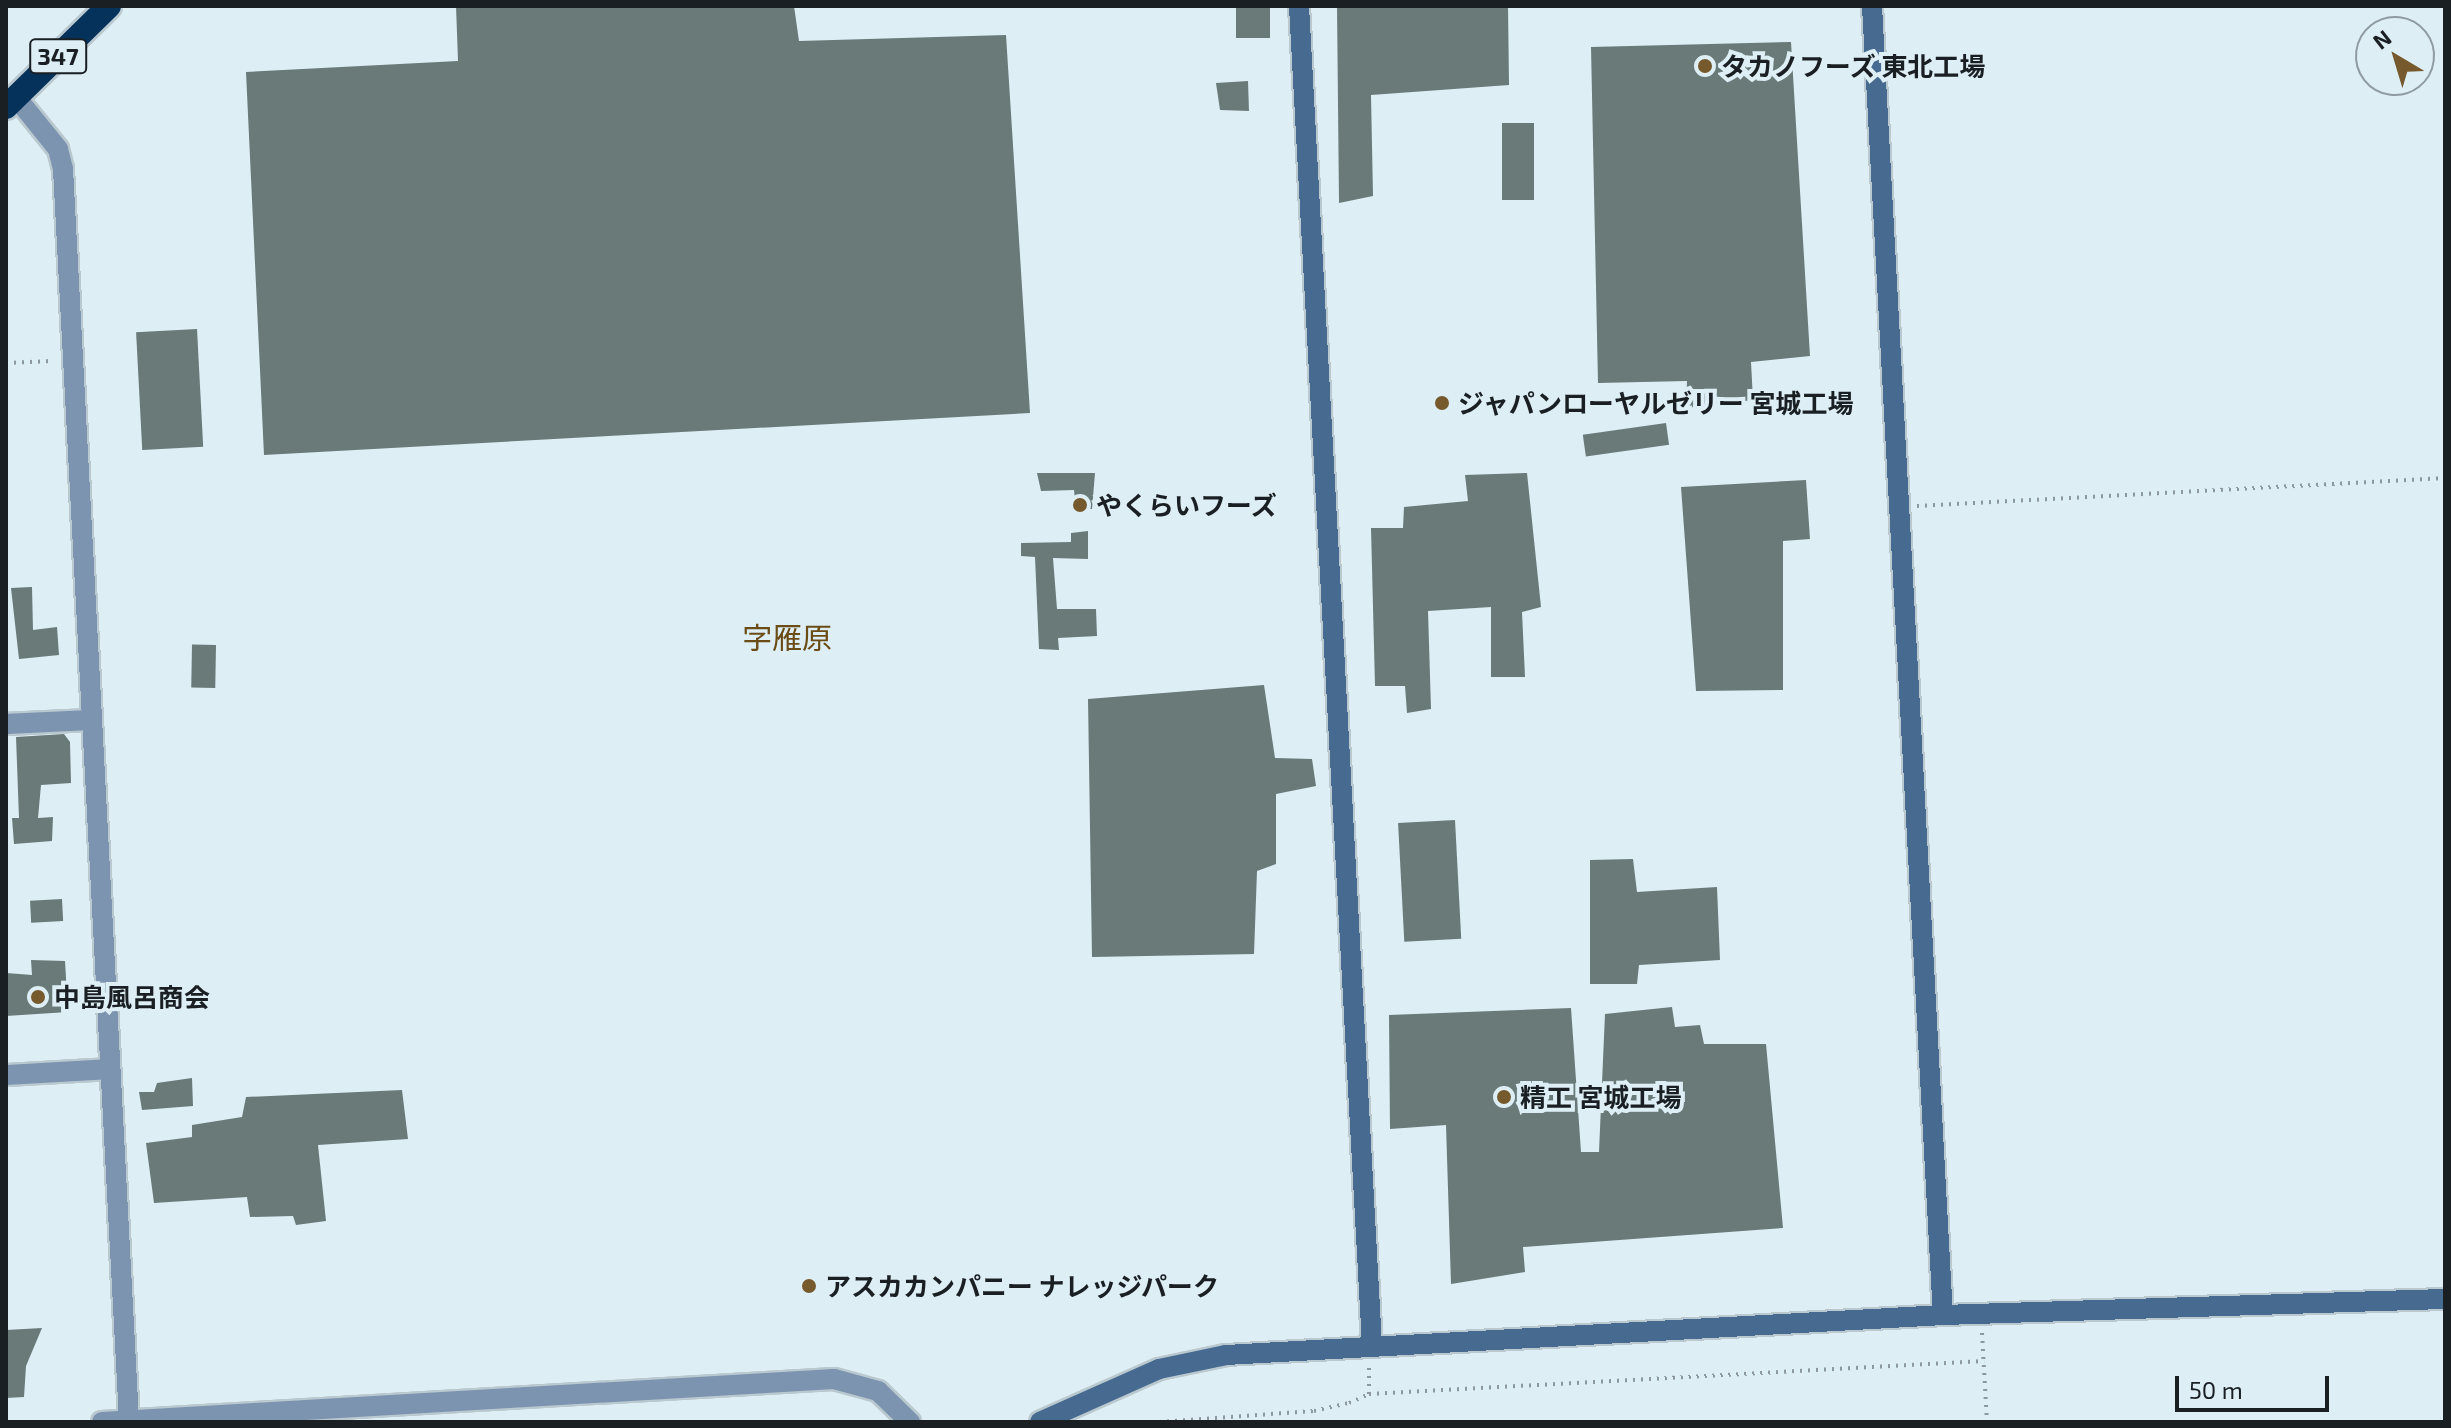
<!DOCTYPE html>
<meta charset="utf-8">
<style>
body{margin:0}
#map{position:relative;width:2451px;height:1428px;overflow:hidden;background:#ddeef5;font-family:"Exo 2","Noto Sans JP",sans-serif}
div>[style]{position:absolute}
.building>*{inset:0;background:#697a79;transform-origin:0 0}
.path>*{height:4px;margin-top:-2px;transform-origin:0;background:repeating-linear-gradient(90deg,#8c989e 0 2px,transparent 0 8px)}
.roads{filter:drop-shadow(2px 0 #bac9cf) drop-shadow(-2px 0 #bac9cf) drop-shadow(0 2px #bac9cf) drop-shadow(0 -2px #bac9cf)}
.street>*{height:20px;margin:-10px;padding:0 10px;transform-origin:10px;border-radius:10px;background:#7c94af}
.secondary>*{height:20px;margin:-10px;padding:0 10px;transform-origin:10px;border-radius:10px;background:#466a90}
.highway>*{height:24px;margin:-12px;padding:0 12px;transform-origin:12px;border-radius:12px;background:#04325b}
.dots>*{width:22px;height:22px;translate:-50% -50%;box-sizing:border-box;border:4px solid #ddeef5;border-radius:50%}
span{translate:-50% -50%;white-space:nowrap;text-align:center;line-height:1.15;-webkit-text-stroke:8px #ddeef5;paint-order:stroke}
.shield-label span{padding:2px 6px;background:#ddeef5;border:2px solid;border-radius:6px;-webkit-text-stroke-width:0}
.shield-label{font-size:24px;color:#191f22;font-weight:700}
.poi-label{font-size:26px;color:#191f22;font-weight:700}
.left{translate:0 -50%;text-align:left}
.quarter-label{font-size:30px;color:#6b4c16}
.frame{position:absolute;inset:0;border:8px solid #191f22;pointer-events:none}
.north{position:absolute;left:2355px;top:16px;width:80px;height:80px;box-sizing:border-box;background:#ddeef5;border:2px solid #8f9ba1;border-radius:50%;rotate:322deg;font-size:22px;font-weight:700;line-height:32px;text-align:center;color:#191f22}
.north::after{content:'';display:block;margin:auto;width:28px;height:36px;background:#765a2d;clip-path:polygon(50% 0,100% 100%,50% 72%,0 100%)}
.scale{position:absolute;left:2175px;top:1376px;width:154px;height:36px;box-sizing:border-box;border:4px solid #191f22;border-top:0;padding-left:10px;font-size:24px;line-height:28px;white-space:nowrap;color:#191f22;-webkit-text-stroke:6px #ddeef5;paint-order:stroke}
</style>
<div id="map">
<div class="building">
<div style="clip-path:polygon(456px 6px,794px 6px,799px 41px,1006px 35px,1030px 413px,264px 455px,246px 72px,458px 61px)"></div>
<div style="left:1236px;top:6px;width:34px;height:32px"></div>
<div style="clip-path:polygon(1337px 6px,1508px 6px,1509px 85px,1371px 95px,1373px 196px,1339px 203px)"></div>
<div style="clip-path:polygon(1791px 42px,1810px 356px,1751px 362px,1753px 400px,1686px 408px,1687px 381px,1598px 383px,1591px 47px)"></div>
<div style="clip-path:polygon(1248px 81px,1249px 111px,1220px 110px,1216px 83px)"></div>
<div style="left:1502px;top:123px;width:32px;height:77px"></div>
<div style="left:197px;top:329px;width:118px;height:61px;rotate:87deg"></div>
<div style="left:1666px;top:423px;width:22px;height:84px;rotate:82deg"></div>
<div style="clip-path:polygon(1037px 473px,1095px 473px,1092px 509px,1076px 509px,1074px 490px,1041px 491px)"></div>
<div style="clip-path:polygon(1527px 473px,1541px 607px,1522px 612px,1525px 677px,1491px 677px,1491px 607px,1428px 611px,1431px 709px,1407px 713px,1405px 686px,1375px 686px,1371px 528px,1403px 528px,1404px 507px,1468px 501px,1465px 475px)"></div>
<div style="clip-path:polygon(1806px 480px,1810px 539px,1783px 541px,1783px 690px,1696px 691px,1681px 487px)"></div>
<div style="clip-path:polygon(1088px 531px,1088px 559px,1053px 558px,1057px 609px,1096px 609px,1097px 636px,1058px 638px,1059px 650px,1039px 649px,1035px 557px,1021px 556px,1021px 543px,1071px 542px,1071px 533px)"></div>
<div style="clip-path:polygon(32px 587px,33px 630px,57px 627px,59px 655px,19px 659px,11px 588px)"></div>
<div style="left:216px;top:645px;width:43px;height:24px;rotate:91deg"></div>
<div style="clip-path:polygon(1264px 685px,1275px 758px,1312px 759px,1316px 786px,1276px 794px,1276px 864px,1257px 871px,1254px 954px,1092px 957px,1088px 699px)"></div>
<div style="clip-path:polygon(64px 734px,70px 742px,71px 783px,41px 785px,38px 818px,53px 817px,52px 841px,14px 844px,12px 818px,19px 818px,16px 737px)"></div>
<div style="left:1455px;top:820px;width:119px;height:57px;rotate:87deg"></div>
<div style="clip-path:polygon(1633px 859px,1637px 892px,1717px 887px,1720px 960px,1639px 965px,1637px 984px,1590px 984px,1590px 860px)"></div>
<div style="left:62px;top:899px;width:22px;height:32px;rotate:87deg"></div>
<div style="clip-path:polygon(31px 960px,65px 961px,68px 1012px,6px 1016px,6px 973px,32px 975px)"></div>
<div style="clip-path:polygon(1672px 1007px,1675px 1027px,1700px 1025px,1704px 1044px,1766px 1044px,1783px 1228px,1523px 1247px,1525px 1272px,1451px 1284px,1446px 1125px,1390px 1129px,1389px 1015px,1571px 1008px,1581px 1152px,1599px 1152px,1605px 1014px)"></div>
<div style="clip-path:polygon(192px 1078px,193px 1106px,142px 1110px,139px 1092px,154px 1092px,157px 1083px)"></div>
<div style="clip-path:polygon(402px 1090px,408px 1139px,318px 1145px,326px 1221px,296px 1225px,293px 1216px,250px 1217px,247px 1197px,154px 1203px,146px 1143px,192px 1137px,192px 1125px,242px 1117px,246px 1097px)"></div>
<div style="clip-path:polygon(42px 1328px,26px 1366px,24px 1397px,6px 1398px,6px 1330px)"></div>
</div>
<div class="path">
<div style="left:6px;top:363px;width:47px;rotate:-2.4deg"></div>
<div style="left:1917px;top:506px;width:529px;rotate:-3.04deg"></div>
<div style="left:1982px;top:1333px;width:89px;rotate:86.8deg"></div>
<div style="left:1369px;top:1394px;width:616px;rotate:-3.07deg"></div>
<div style="left:1159px;top:1422px;width:155px;rotate:-4.1deg"></div>
<div style="left:1314px;top:1411px;width:36px;rotate:-13deg"></div>
<div style="left:1349px;top:1403px;width:22px;rotate:-24deg"></div>
<div style="left:1369px;top:1394px;width:28px;rotate:-90deg"></div>
</div>
<div class="roads">
<div class="street">
<div style="left:16px;top:97px;width:67px;rotate:51.1deg"></div>
<div style="left:58px;top:149px;width:21px;rotate:76deg"></div>
<div style="left:63px;top:169px;width:1253px;rotate:86.98deg"></div>
<div style="left:6px;top:724px;width:85px;rotate:-2.7deg"></div>
<div style="left:6px;top:1075px;width:104px;rotate:-3.3deg"></div>
<div style="left:102px;top:1422px;width:733px;rotate:-3.36deg"></div>
<div style="left:834px;top:1379px;width:46px;rotate:15.3deg"></div>
<div style="left:878px;top:1391px;width:45px;rotate:44.1deg"></div>
</div>
<div class="secondary">
<div style="left:1299px;top:6px;width:1341px;rotate:86.88deg"></div>
<div style="left:1872px;top:6px;width:1311px;rotate:86.9deg"></div>
<div style="left:1040px;top:1422px;width:130px;rotate:-24deg"></div>
<div style="left:1159px;top:1369px;width:68px;rotate:-11.8deg"></div>
<div style="left:1226px;top:1355px;width:718px;rotate:-3.19deg"></div>
<div style="left:1943px;top:1315px;width:502px;rotate:-1.83deg"></div>
</div>
<div class="highway">
<div style="left:6px;top:107px;width:144px;rotate:-44.4deg"></div>
</div>
</div>
<div class="dots">
<div style="left:1705px;top:66px;background:#765a2d"></div>
<div style="left:1442px;top:403px;background:#765a2d"></div>
<div style="left:1080px;top:505px;background:#765a2d"></div>
<div style="left:38px;top:997px;background:#765a2d"></div>
<div style="left:1504px;top:1097px;background:#765a2d"></div>
<div style="left:809px;top:1286px;background:#765a2d"></div>
</div>
<div class="shield-label">
<span style="left:58px;top:56px">347</span>
</div>
<div class="poi-label">
<span class="left" style="left:1721px;top:66px">タカノフーズ 東北工場</span>
<span class="left" style="left:1458px;top:403px">ジャパンローヤルゼリー 宮城工場</span>
<span class="left" style="left:1096px;top:505px">やくらいフーズ</span>
<span class="left" style="left:54px;top:997px">中島風呂商会</span>
<span class="left" style="left:1520px;top:1097px">精工 宮城工場</span>
<span class="left" style="left:825px;top:1286px">アスカカンパニー ナレッジパーク</span>
</div>
<div class="quarter-label">
<span style="left:787px;top:637px">字雁原</span>
</div>
<div class="frame"></div>
<div class="north">N</div>
<div class="scale">50 m</div>
</div>
